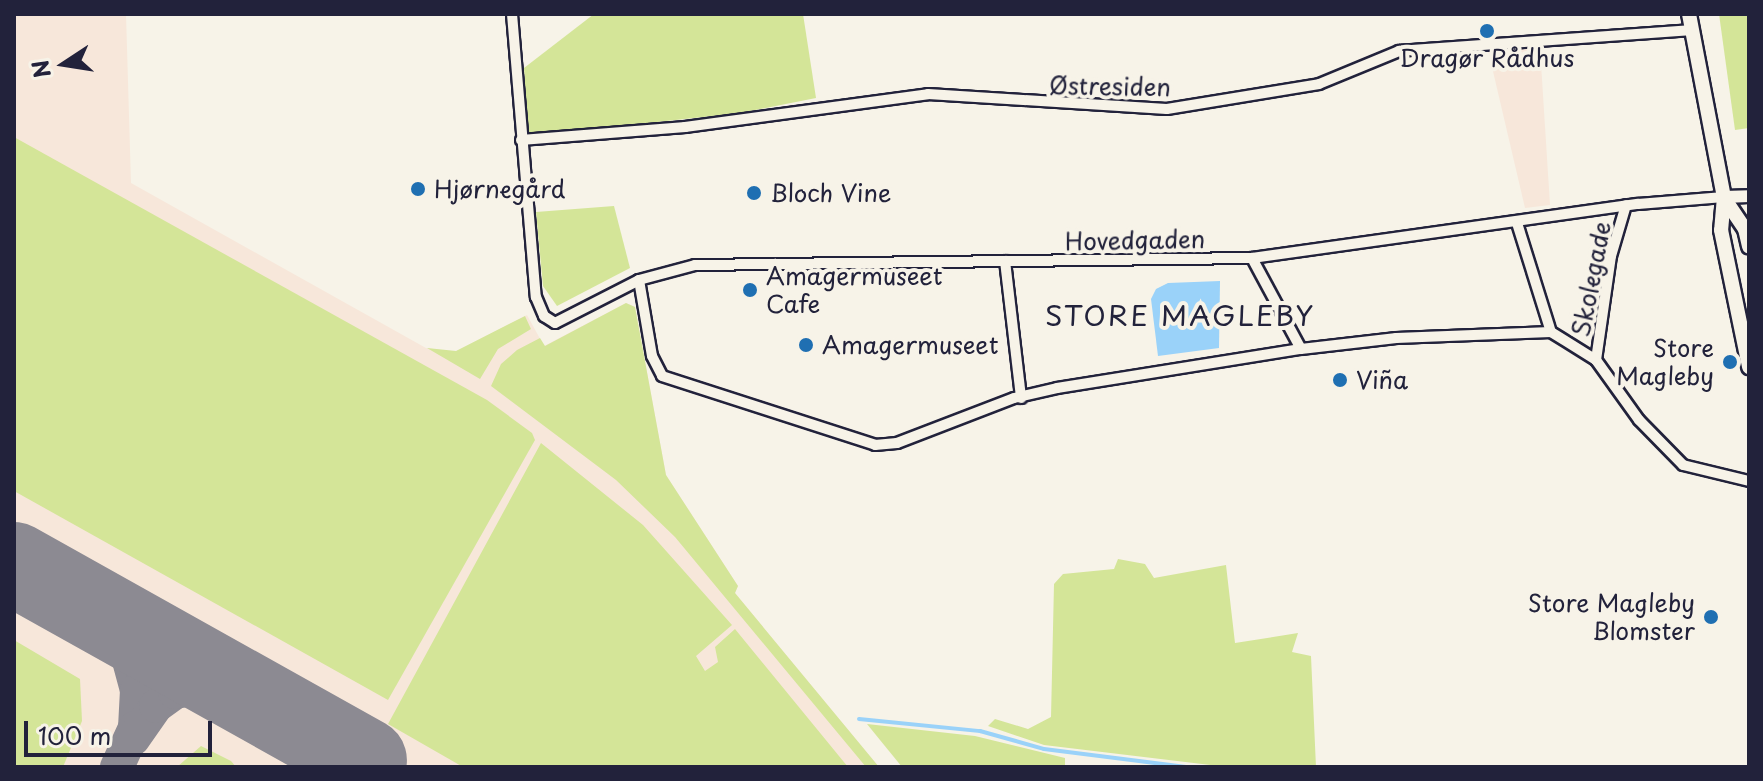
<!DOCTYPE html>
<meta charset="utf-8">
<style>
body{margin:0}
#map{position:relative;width:1763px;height:781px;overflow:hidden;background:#f7f3e8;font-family:"Playpen Sans",sans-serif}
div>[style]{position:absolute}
.built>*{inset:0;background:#f7e7da}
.green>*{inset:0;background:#d4e598}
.water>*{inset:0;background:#9ad2f9}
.stream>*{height:4px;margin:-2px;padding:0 2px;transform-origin:2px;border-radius:2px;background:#9ad2f9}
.taxiway>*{height:34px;margin:-17px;padding:0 17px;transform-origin:17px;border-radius:17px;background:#8c8a92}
.runway>*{height:84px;margin:-42px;padding:0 42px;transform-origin:42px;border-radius:42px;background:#8c8a92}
.roads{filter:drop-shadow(2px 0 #22223b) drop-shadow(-2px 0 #22223b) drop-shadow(0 2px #22223b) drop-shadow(0 -2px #22223b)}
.minor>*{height:10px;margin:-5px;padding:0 5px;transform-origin:5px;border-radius:5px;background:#f7f3e8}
.tertiary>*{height:12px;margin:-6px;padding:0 6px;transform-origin:6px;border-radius:6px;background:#f7f3e8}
.secondary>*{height:14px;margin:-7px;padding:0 7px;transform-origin:7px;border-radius:7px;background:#f7f3e8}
.dots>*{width:22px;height:22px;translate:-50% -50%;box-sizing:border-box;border:4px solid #f7f3e8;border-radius:50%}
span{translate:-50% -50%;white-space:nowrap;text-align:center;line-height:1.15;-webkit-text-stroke:8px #f7f3e8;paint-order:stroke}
.poi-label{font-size:24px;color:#22223b}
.left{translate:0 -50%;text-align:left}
.right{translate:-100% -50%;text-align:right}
.street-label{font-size:24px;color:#22223b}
.quarter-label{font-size:28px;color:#22223b;letter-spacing:2px}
.frame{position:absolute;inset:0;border:16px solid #22223b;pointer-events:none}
.north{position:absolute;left:24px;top:24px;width:80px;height:80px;-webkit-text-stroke:6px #f7f3e8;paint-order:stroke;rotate:258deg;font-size:22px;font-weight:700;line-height:32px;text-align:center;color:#22223b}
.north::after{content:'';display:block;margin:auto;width:28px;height:36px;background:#22223b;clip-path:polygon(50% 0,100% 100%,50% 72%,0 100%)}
.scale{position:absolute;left:24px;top:721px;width:188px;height:36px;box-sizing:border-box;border:4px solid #22223b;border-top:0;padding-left:10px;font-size:24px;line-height:28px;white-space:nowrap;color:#22223b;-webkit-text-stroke:6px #f7f3e8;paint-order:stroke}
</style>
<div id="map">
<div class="built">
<div style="clip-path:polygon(14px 14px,126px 14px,131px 183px,426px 348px,455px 352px,527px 315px,544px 346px,626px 303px,635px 307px,666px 475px,738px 586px,735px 593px,879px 767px,14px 767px)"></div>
<div style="clip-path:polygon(1540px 48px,1550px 205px,1525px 208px,1488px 50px)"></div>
</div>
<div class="green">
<div style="clip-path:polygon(594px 14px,803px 14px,816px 98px,740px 113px,528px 136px,524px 68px)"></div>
<div style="clip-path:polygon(1719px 14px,1749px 14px,1749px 128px,1735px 130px)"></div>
<div style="clip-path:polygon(14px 137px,487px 400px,532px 433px,535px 440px,388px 700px,14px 491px)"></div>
<div style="clip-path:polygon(614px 206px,630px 268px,557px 306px,543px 286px,536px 212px)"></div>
<div style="clip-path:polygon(626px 303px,635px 307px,666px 475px,738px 586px,735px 593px,879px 767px,866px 767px,675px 537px,616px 480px,491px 386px,501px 364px,517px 350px,540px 338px,545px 346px)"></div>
<div style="clip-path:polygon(525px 316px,531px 329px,498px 349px,480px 379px,427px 348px,456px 351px)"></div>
<div style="clip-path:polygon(541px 443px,643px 525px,732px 625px,696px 656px,705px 671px,718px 662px,715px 647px,735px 629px,848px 767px,463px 767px,388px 724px)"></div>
<div style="clip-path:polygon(1118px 559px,1145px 564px,1154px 578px,1226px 565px,1235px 643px,1298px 633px,1292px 652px,1311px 656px,1316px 767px,1227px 767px,1044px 745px,988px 726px,995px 719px,1028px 729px,1051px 717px,1054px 584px,1063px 574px,1114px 569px)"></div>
<div style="clip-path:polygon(14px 640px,80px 679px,82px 721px,63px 767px,14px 767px)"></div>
<div style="clip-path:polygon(867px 724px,975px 736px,1065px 758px,1065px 767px,902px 767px)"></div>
<div style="clip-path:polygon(201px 746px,231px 761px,236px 767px,177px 767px)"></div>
</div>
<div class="water">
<div style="clip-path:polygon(1220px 281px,1219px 348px,1158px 356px,1151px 299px,1156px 289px,1168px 283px)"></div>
</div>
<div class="stream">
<div style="left:859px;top:719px;width:122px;rotate:5.7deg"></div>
<div style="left:980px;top:731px;width:66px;rotate:15.7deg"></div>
<div style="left:1044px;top:749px;width:143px;rotate:7.2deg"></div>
</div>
<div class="taxiway">
<div style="left:93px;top:608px;width:56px;rotate:52.9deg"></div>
<div style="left:127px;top:653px;width:38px;rotate:75deg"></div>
<div style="left:137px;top:690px;width:38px;rotate:93deg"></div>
<div style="left:135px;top:728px;width:43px;rotate:114.8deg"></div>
<div style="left:269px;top:706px;width:43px;rotate:48.8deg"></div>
<div style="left:297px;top:738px;width:31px;rotate:69deg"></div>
<div style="left:133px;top:739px;width:40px;rotate:-55.1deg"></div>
<div style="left:156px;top:706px;width:24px;rotate:-36deg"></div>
<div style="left:175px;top:692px;width:39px;rotate:-10deg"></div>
<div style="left:213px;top:685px;width:33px;rotate:14deg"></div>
</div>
<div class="runway">
<div style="left:14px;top:564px;width:402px;rotate:29.2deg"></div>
</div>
<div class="roads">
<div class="minor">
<div style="left:512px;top:14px;width:284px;rotate:85.2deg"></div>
<div style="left:536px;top:297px;width:21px;rotate:67deg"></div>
<div style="left:544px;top:316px;width:13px;rotate:32deg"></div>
<div style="left:555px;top:323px;width:94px;rotate:-27.1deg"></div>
<div style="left:639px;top:280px;width:58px;rotate:-15deg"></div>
<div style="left:695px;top:265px;width:557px;rotate:-0.72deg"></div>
<div style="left:1252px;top:258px;width:390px;rotate:-8deg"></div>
<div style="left:1638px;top:204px;width:86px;rotate:-4.7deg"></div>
<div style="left:521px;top:140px;width:165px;rotate:-4.5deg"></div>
<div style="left:685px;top:127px;width:245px;rotate:-7.7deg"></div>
<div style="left:928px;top:94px;width:239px;rotate:3.6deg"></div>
<div style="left:1167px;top:109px;width:154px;rotate:-9.3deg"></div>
<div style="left:1319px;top:84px;width:87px;rotate:-22.4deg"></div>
<div style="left:1399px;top:51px;width:293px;rotate:-4.1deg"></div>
<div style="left:1517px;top:223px;width:114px;rotate:72.7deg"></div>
<div style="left:1252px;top:258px;width:103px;rotate:61.7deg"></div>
<div style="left:1005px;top:261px;width:138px;rotate:83.3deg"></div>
<div style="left:639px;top:280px;width:77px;rotate:80.3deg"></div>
<div style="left:652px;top:356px;width:22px;rotate:63deg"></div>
<div style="left:662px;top:376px;width:224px;rotate:17.9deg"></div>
<div style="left:875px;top:445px;width:22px;rotate:-5deg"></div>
<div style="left:897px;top:443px;width:125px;rotate:-21deg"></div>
<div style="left:1014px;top:398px;width:44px;rotate:-13.1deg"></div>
<div style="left:1057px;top:388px;width:247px;rotate:-9.1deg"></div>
<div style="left:1301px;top:349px;width:96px;rotate:-6.6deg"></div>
<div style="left:1396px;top:338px;width:155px;rotate:-2.2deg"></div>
<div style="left:1551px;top:332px;width:53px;rotate:31.9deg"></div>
<div style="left:1596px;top:360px;width:74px;rotate:54.4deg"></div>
<div style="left:1639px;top:420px;width:63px;rotate:45.6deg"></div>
<div style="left:1683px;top:465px;width:68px;rotate:13.6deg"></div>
<div style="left:1596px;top:360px;width:105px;rotate:-81.8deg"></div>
<div style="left:1611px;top:256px;width:53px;rotate:-73.6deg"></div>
</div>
<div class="tertiary">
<div style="left:1724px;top:197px;width:25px;rotate:-2deg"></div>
</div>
<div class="secondary">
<div style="left:1689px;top:14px;width:186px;rotate:79.2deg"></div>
<div style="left:1724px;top:197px;width:33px;rotate:95deg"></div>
<div style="left:1721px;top:230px;width:140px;rotate:78.4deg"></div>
<div style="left:1724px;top:198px;width:37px;rotate:56deg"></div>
<div style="left:1745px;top:229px;width:18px;rotate:77deg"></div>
</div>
</div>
<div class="dots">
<div style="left:1487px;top:31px;background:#1f6fb2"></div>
<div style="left:418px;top:189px;background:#1f6fb2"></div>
<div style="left:754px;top:193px;background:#1f6fb2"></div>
<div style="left:750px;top:290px;background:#1f6fb2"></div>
<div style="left:806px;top:345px;background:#1f6fb2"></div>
<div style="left:1730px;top:362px;background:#1f6fb2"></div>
<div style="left:1340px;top:380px;background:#1f6fb2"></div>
<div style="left:1711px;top:617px;background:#1f6fb2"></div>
</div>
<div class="poi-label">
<span style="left:1487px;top:58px">Dragør Rådhus</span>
<span class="left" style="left:434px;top:189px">Hjørnegård</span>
<span class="left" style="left:770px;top:193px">Bloch Vine</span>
<span class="left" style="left:766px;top:290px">Amagermuseet<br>Cafe</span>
<span class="left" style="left:822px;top:345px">Amagermuseet</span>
<span class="right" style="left:1714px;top:362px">Store<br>Magleby</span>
<span class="left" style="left:1356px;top:380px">Viña</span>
<span class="right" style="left:1695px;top:617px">Store Magleby<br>Blomster</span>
</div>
<div class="street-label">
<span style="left:1110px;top:86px;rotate:1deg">Østresiden</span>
<span style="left:1135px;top:240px;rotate:-1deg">Hovedgaden</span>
<span style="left:1591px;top:279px;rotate:-79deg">Skolegade</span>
</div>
<div class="quarter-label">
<span style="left:1180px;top:315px">STORE MAGLEBY</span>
</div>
<div class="frame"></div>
<div class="north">N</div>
<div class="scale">100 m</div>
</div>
